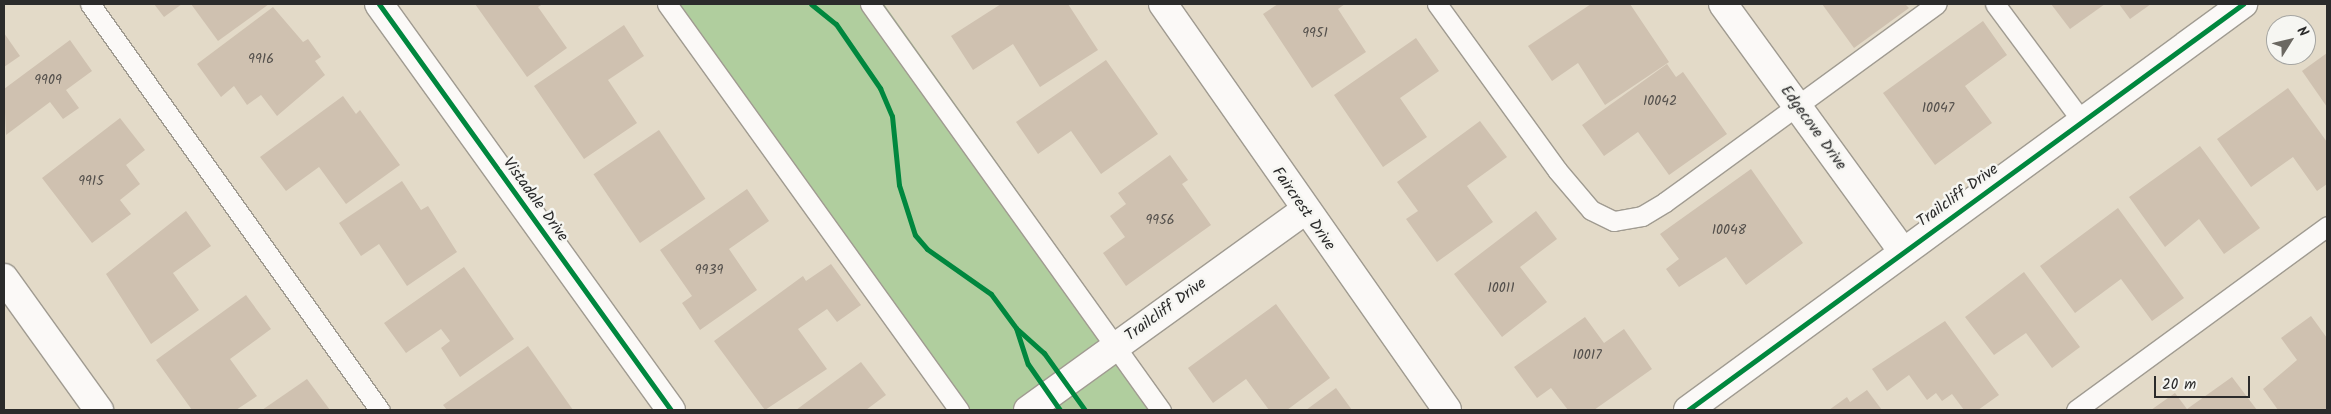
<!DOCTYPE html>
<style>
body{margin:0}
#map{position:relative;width:2331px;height:414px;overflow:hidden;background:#e3dac8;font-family:Kalam,sans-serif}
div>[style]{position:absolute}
.green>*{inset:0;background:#b0ce9e}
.building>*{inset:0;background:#cfc1b0;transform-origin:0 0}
.roads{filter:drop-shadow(1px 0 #a09b91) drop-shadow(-1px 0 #a09b91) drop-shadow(0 1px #a09b91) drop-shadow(0 -1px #a09b91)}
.lane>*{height:19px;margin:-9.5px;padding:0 9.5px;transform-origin:9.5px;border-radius:9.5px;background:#fbf9f7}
.street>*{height:28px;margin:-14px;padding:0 14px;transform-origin:14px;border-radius:14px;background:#fbf9f7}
.cycleway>*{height:5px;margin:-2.5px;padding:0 2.5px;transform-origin:2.5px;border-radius:2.5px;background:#00873e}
span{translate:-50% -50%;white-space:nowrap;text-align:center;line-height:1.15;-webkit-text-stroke:5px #f6f6f2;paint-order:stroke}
.number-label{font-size:14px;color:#54504c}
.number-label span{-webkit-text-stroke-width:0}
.street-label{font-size:16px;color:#2b2b2b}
.frame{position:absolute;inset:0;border:5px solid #2b2b2b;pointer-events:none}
.north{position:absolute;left:2266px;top:15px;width:50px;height:50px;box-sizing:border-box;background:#f6f6f2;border:1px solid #a5a5a2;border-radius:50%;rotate:54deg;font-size:14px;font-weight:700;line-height:20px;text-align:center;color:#2b2b2b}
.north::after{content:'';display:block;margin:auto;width:18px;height:22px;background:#6b6862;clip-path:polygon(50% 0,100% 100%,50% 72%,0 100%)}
.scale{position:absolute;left:2154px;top:376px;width:96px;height:22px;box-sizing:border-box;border:2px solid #2b2b2b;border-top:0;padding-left:6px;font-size:15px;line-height:18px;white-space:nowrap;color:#2b2b2b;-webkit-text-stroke:4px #f6f6f2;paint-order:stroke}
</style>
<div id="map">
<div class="green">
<div style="clip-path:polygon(667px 4px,884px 4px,1173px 410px,960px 410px)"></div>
</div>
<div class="building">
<div style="clip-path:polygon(154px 4px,182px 4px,164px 17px)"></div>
<div style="clip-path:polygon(191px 4px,269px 4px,218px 41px)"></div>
<div style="clip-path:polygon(475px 4px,543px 4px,538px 7px,567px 48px,527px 77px)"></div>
<div style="clip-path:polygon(1001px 4px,1068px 4px,1098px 50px,1040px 87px,1013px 44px,973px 70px,951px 36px)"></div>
<div style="clip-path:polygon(1278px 4px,1345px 4px,1338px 9px,1366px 52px,1312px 88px,1263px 14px)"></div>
<div style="clip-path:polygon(1591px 4px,1630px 4px,1669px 62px,1605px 105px,1578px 63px,1552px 81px,1528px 46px)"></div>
<div style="clip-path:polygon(1822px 4px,1905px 4px,1909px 8px,1854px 48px)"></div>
<div style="clip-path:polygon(2051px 4px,2105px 4px,2070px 29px)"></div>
<div style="clip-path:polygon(2119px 4px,2151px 4px,2130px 19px)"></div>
<div style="clip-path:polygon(273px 7px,303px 42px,308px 39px,321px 57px,315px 61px,325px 75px,277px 116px,261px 95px,247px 105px,234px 86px,221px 97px,197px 64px)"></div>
<div style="clip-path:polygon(1983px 21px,2007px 55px,1965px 86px,1992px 123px,1935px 165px,1883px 93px)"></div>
<div style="clip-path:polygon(624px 25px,644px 56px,608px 80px,637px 123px,584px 159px,534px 86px)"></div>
<div style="clip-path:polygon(4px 33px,20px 56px,4px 67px)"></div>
<div style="clip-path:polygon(1416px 38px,1439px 71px,1400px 98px,1427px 137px,1383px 167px,1334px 95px)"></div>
<div style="clip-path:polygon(70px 40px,92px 71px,66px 90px,79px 108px,63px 119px,50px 102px,6px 135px,4px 89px)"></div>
<div style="clip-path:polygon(2327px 53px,2327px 107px,2302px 71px)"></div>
<div style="clip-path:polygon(1106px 60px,1158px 134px,1101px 174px,1071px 131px,1038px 154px,1016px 122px)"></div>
<div style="clip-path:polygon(1667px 64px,1676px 77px,1683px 72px,1727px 134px,1669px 175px,1638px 132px,1604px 156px,1582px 125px)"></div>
<div style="clip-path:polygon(2288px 88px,2327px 142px,2327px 184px,2317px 191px,2293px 157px,2251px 187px,2217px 139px)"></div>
<div style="clip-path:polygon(343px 96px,356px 114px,360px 110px,400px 165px,346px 204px,319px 167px,286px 191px,260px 157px)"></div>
<div style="clip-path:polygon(120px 118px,145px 150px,126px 165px,140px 184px,120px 200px,131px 214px,92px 243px,42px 178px)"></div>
<div style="clip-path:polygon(1480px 121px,1507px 157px,1467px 186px,1493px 222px,1437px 262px,1406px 219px,1418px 211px,1397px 182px)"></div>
<div style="left:659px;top:130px;width:83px;height:79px;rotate:56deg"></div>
<div style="clip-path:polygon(2200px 146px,2260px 228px,2224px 254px,2199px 219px,2165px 247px,2129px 197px)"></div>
<div style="clip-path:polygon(1170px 155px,1188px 180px,1182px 184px,1211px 225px,1126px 286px,1103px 253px,1125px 237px,1110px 216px,1126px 204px,1118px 193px)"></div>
<div style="clip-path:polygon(1751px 169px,1803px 243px,1746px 285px,1726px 257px,1679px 287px,1666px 269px,1679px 259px,1660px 234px)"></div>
<div style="clip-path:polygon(402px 181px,421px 210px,428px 206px,457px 252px,407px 286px,379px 244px,361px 256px,339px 223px)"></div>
<div style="clip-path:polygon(747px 189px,769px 221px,729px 249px,757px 290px,700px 330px,682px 303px,692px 296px,660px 250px)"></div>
<div style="clip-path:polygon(2118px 208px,2184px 298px,2152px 321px,2121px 279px,2075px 313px,2040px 266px)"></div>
<div style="clip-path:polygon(186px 211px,211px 246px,173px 273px,199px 310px,151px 344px,106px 274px)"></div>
<div style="clip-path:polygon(1536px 211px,1557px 239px,1520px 267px,1547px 302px,1502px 337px,1454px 274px)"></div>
<div style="clip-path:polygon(831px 264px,861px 305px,837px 322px,827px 309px,798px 329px,827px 369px,765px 410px,714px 341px,803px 276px,806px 281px)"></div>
<div style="clip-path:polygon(464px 267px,514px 339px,460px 377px,441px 348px,450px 341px,441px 329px,406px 353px,384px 323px)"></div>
<div style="clip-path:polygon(2024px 272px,2080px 347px,2052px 368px,2026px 333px,1994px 355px,1965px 317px)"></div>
<div style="clip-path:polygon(246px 295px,271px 329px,230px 359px,257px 396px,236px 410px,192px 410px,156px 360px)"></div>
<div style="clip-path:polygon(1276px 304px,1330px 378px,1287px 410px,1269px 410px,1246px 379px,1213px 403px,1188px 368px)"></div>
<div style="clip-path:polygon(2311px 316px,2327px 338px,2327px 410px,2278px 410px,2263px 389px,2297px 360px,2281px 338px)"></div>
<div style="clip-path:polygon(1585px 317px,1604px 343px,1624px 329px,1652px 369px,1594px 410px,1568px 410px,1551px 388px,1537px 398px,1514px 367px)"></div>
<div style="clip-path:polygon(1945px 321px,1999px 395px,1978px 410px,1964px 410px,1952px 394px,1942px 401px,1936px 393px,1927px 400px,1909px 375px,1887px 391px,1872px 369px)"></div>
<div style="clip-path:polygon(528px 346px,573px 410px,447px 410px,443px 405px)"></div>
<div style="clip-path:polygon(861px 362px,886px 395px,866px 410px,796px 410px)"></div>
<div style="clip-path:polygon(2232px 377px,2257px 410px,2151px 410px,2175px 393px,2187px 409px)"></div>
<div style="clip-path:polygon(307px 379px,330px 410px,262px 410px)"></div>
<div style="clip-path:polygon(1336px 388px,1352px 410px,1306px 410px)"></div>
<div style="clip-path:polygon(1867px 390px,1882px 410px,1829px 410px,1847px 397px,1850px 402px)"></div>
</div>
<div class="roads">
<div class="lane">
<div style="left:90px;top:4px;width:499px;rotate:54.5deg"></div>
<div style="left:667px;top:4px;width:500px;rotate:54.28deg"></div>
<div style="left:870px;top:4px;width:500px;rotate:54.4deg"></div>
<div style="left:1437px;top:4px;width:205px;rotate:54.1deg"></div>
<div style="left:1557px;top:170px;width:52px;rotate:49.6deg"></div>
<div style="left:1591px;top:210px;width:25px;rotate:26deg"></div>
<div style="left:1614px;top:221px;width:28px;rotate:-10deg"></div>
<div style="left:1642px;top:216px;width:27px;rotate:-31deg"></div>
<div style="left:1665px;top:202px;width:336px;rotate:-36.1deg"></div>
<div style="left:1995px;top:4px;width:146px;rotate:53.4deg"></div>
<div style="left:2076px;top:410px;width:311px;rotate:-36.2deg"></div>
</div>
<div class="street">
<div style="left:379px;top:4px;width:500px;rotate:54.28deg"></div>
<div style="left:1163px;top:4px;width:495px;rotate:55deg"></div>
<div style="left:1723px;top:4px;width:306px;rotate:54deg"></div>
<div style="left:4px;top:278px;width:163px;rotate:54.3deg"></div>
<div style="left:1028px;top:410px;width:340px;rotate:-35.8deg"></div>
<div style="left:1688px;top:410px;width:688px;rotate:-36.19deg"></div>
</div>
</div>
<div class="cycleway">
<div style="left:379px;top:4px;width:500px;rotate:54.28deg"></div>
<div style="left:811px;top:4px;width:32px;rotate:39deg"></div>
<div style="left:836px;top:24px;width:78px;rotate:55.5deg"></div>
<div style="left:880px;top:88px;width:30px;rotate:67deg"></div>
<div style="left:892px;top:116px;width:69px;rotate:84.2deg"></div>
<div style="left:899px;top:185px;width:52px;rotate:72.3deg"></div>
<div style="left:915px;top:235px;width:18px;rotate:49deg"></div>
<div style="left:927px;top:249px;width:78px;rotate:35.1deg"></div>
<div style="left:991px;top:294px;width:42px;rotate:53.7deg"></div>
<div style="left:1016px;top:328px;width:38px;rotate:42deg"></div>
<div style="left:1044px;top:353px;width:70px;rotate:54.3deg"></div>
<div style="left:1016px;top:328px;width:38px;rotate:72deg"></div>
<div style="left:1028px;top:364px;width:56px;rotate:55.2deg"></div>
<div style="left:1688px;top:410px;width:688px;rotate:-36.19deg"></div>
</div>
<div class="number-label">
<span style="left:1315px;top:33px">9951</span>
<span style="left:261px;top:59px">9916</span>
<span style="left:48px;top:80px">9909</span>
<span style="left:1660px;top:101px">10042</span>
<span style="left:1938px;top:108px">10047</span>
<span style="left:91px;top:181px">9915</span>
<span style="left:1160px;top:220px">9956</span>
<span style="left:1729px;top:230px">10048</span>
<span style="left:709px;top:270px">9939</span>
<span style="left:1501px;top:288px">10011</span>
<span style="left:1587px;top:355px">10017</span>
</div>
<div class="street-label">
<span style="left:1813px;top:128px;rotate:54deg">Edgecove Drive</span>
<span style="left:1958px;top:196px;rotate:-36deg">Trailcliff Drive</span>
<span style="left:535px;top:200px;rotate:54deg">Vistadale Drive</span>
<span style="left:1303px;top:209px;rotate:55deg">Faircrest Drive</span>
<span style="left:1166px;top:310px;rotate:-36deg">Trailcliff Drive</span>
</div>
<div class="frame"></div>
<div class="north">N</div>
<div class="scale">20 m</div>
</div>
